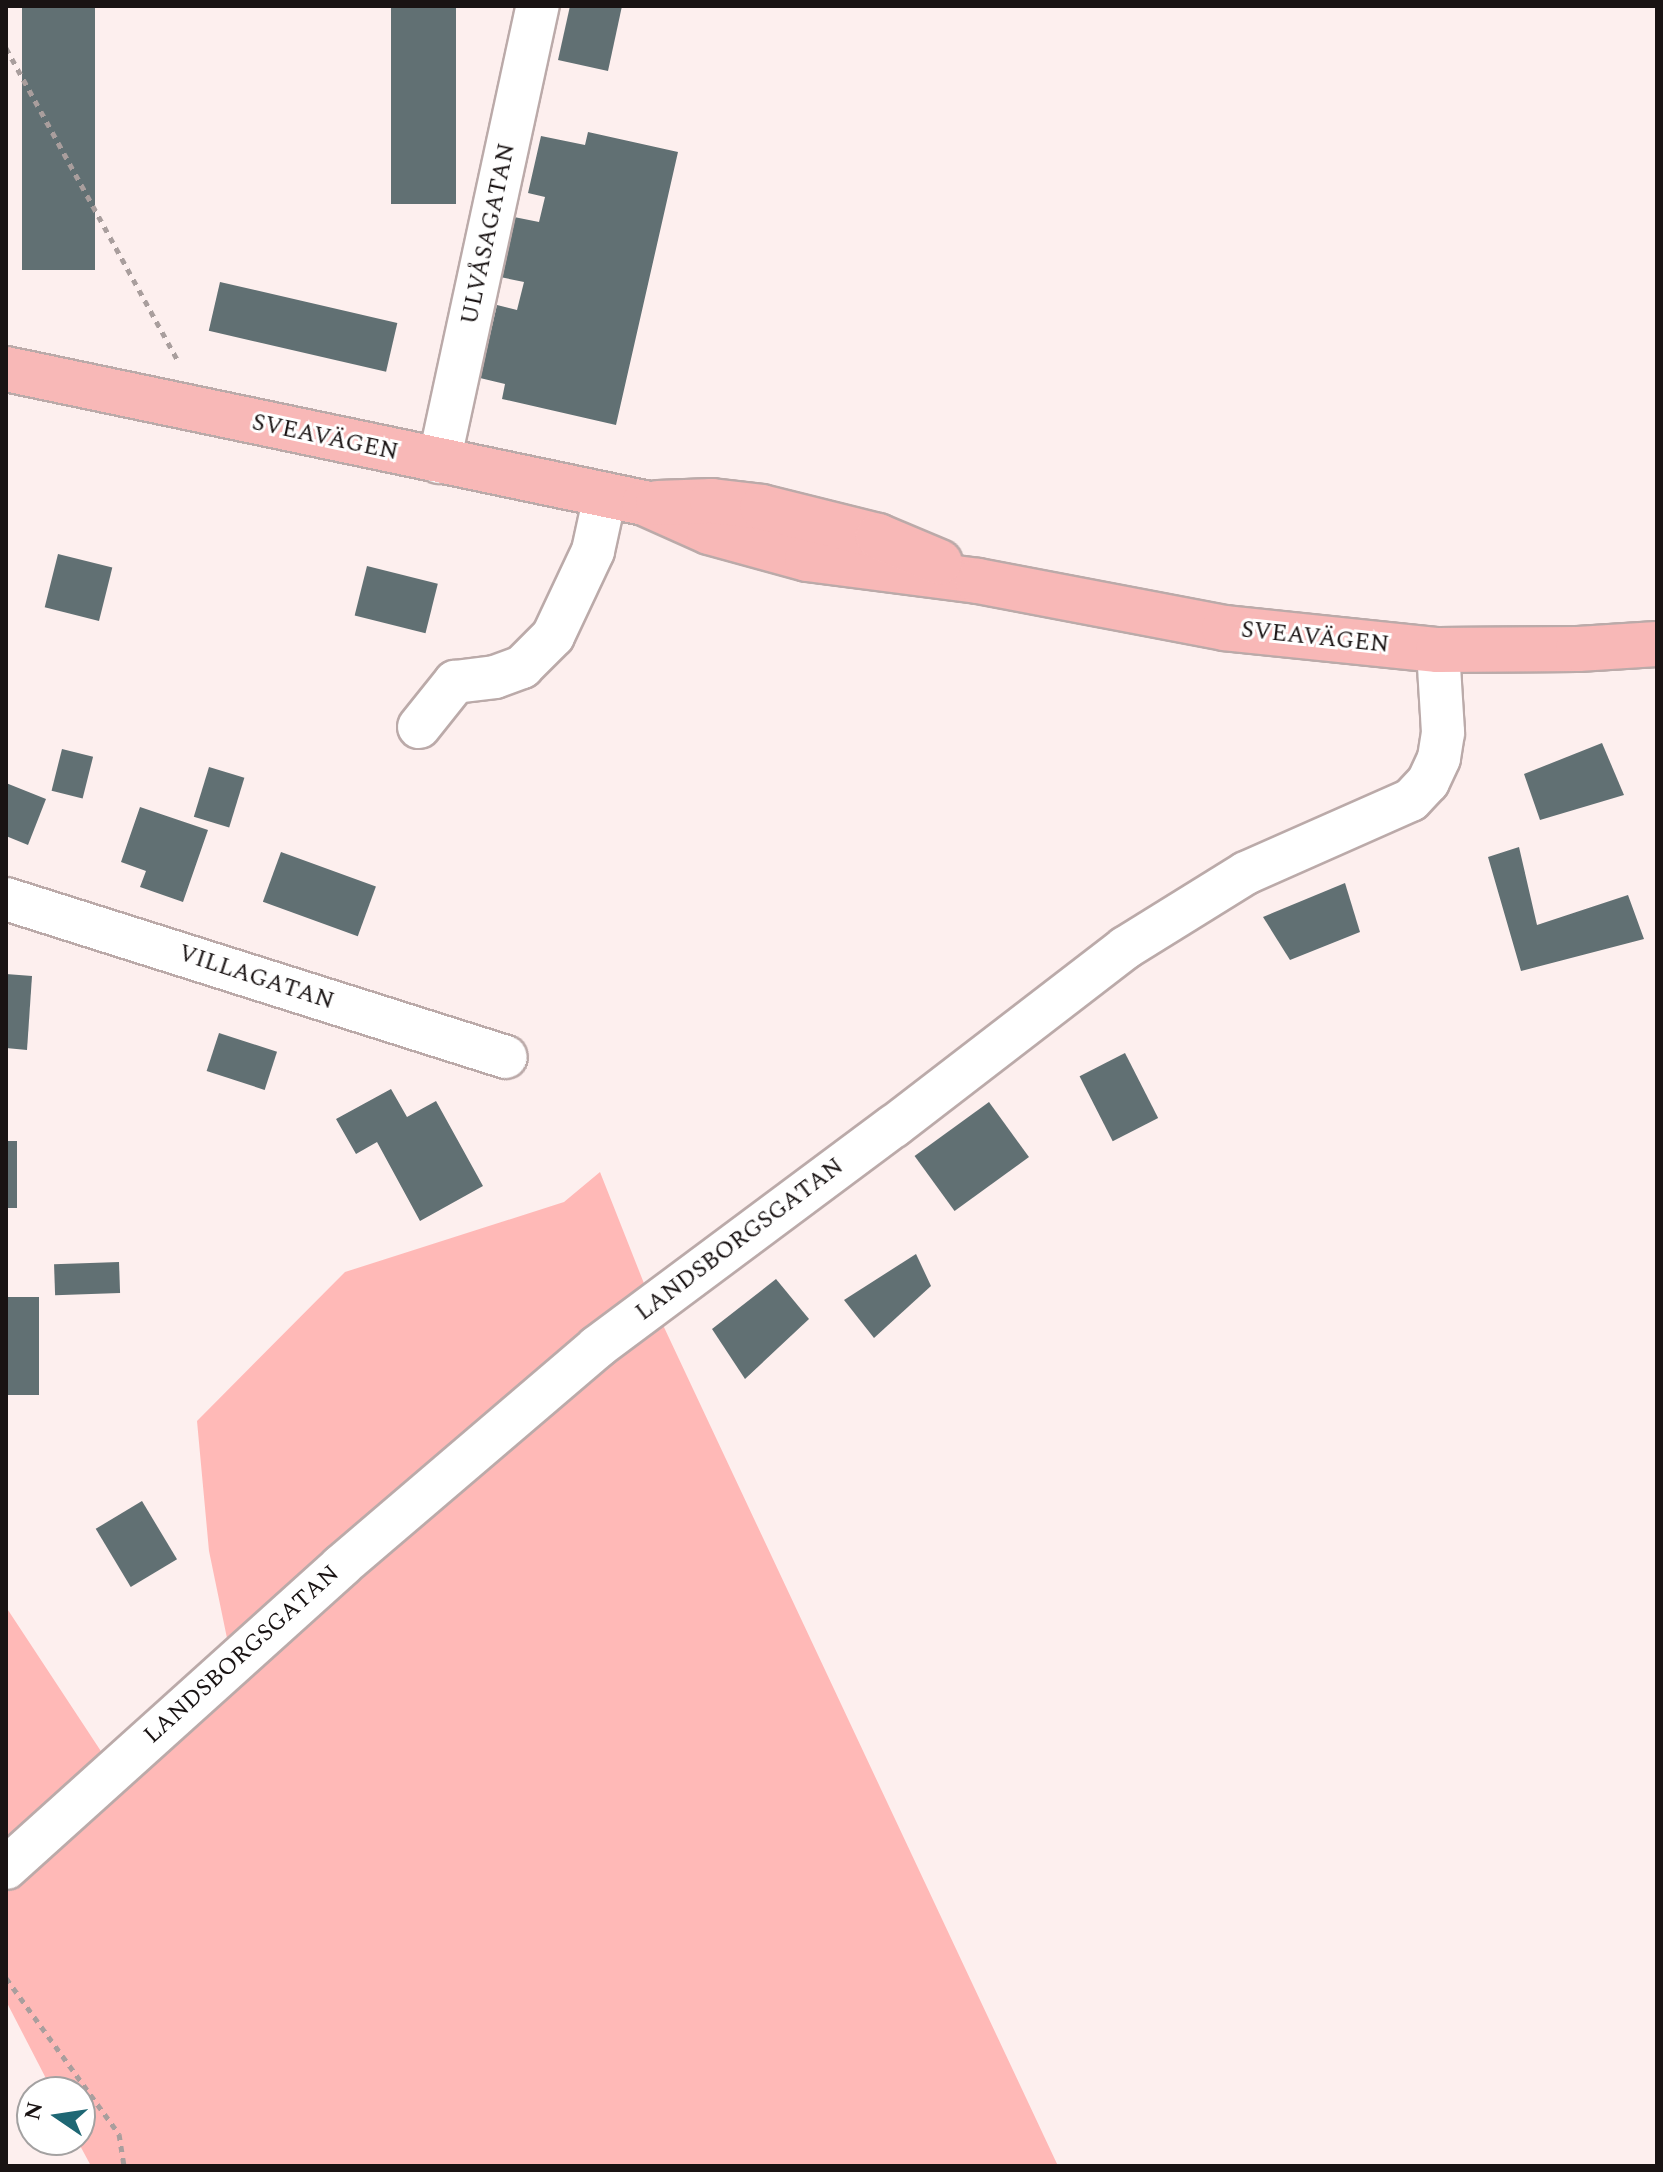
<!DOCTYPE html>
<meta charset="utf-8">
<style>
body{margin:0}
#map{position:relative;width:1663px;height:2172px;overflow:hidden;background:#fdefee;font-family:Spectral,serif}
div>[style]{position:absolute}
.green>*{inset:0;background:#ffb9b7}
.building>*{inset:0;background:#617073;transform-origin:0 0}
.path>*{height:5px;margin-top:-2.5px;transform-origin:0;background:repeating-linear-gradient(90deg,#a99e9d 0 6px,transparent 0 12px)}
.roads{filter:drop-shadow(2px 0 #bbaaa9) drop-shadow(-2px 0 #bbaaa9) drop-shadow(0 2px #bbaaa9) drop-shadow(0 -2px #bbaaa9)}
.minor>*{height:42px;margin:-21px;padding:0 21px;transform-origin:21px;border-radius:21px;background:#fff}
.major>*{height:44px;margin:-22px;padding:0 22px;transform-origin:22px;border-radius:22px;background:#f8b8b7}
span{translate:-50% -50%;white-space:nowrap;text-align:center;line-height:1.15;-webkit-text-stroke:6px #fff;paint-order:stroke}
.street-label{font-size:24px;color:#191313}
.frame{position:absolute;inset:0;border:8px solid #191313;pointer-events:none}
.north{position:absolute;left:16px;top:2076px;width:80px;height:80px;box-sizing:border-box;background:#fff;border:2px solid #a3a1a1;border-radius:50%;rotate:283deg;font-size:22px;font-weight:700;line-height:32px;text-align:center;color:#191313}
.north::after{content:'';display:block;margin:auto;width:28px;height:36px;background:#1e6774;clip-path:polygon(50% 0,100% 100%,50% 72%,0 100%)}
</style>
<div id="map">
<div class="green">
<div style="clip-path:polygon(600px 1172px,647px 1291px,1058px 2166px,91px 2166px,77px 2140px,80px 2092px,53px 2092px,6px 2001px,6px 1607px,114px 1771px,228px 1643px,209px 1551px,197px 1421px,345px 1272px,564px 1202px)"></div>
</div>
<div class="building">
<div style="left:22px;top:6px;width:73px;height:264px"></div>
<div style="left:391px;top:6px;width:65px;height:198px"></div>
<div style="clip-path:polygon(570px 6px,622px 6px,608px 71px,558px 60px)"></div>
<div style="clip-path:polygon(588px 132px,678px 152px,616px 425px,502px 399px,505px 384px,480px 378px,497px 305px,517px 310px,524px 282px,500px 277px,514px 217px,539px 222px,545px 197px,528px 193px,541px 136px,585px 145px)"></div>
<div style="left:220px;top:282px;width:182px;height:50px;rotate:13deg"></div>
<div style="left:58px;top:554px;width:56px;height:55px;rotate:14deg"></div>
<div style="left:367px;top:566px;width:73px;height:51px;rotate:14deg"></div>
<div style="clip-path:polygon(1602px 743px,1624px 795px,1540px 820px,1524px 774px)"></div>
<div style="left:62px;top:749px;width:32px;height:43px;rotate:14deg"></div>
<div style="left:209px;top:767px;width:37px;height:52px;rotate:17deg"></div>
<div style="clip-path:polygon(6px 783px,46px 799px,28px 845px,6px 836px)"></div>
<div style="clip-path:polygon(140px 807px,208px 830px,183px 902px,140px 887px,146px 871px,121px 862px)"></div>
<div style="clip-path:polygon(1519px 847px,1537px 925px,1628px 895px,1644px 939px,1521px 971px,1488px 857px)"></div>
<div style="left:281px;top:852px;width:101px;height:53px;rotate:20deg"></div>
<div style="clip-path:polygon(1345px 883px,1360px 932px,1290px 960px,1263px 917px)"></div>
<div style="clip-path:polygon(6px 974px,32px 976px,27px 1050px,6px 1048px)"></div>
<div style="left:219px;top:1033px;width:61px;height:40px;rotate:18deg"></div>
<div style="left:1125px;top:1053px;width:73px;height:51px;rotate:63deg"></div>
<div style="clip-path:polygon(391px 1089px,407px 1117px,436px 1101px,483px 1186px,420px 1221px,377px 1142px,356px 1154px,336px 1119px)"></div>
<div style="left:989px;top:1102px;width:68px;height:92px;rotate:54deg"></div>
<div style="left:6px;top:1141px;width:11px;height:67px"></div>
<div style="clip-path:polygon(916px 1254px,931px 1286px,874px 1338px,844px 1300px)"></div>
<div style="left:119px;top:1262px;width:31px;height:65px;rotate:88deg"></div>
<div style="clip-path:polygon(776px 1279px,809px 1319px,745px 1379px,712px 1329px)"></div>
<div style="left:6px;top:1297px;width:33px;height:98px"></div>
<div style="left:142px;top:1501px;width:68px;height:54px;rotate:59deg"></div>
</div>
<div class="path">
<div style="left:6px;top:48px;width:355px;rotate:61.2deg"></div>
<div style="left:6px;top:1978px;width:193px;rotate:54.1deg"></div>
<div style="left:119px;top:2134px;width:32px;rotate:81deg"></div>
</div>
<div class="roads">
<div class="minor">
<div style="left:439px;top:462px;width:467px;rotate:-77.8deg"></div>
<div style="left:419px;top:727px;width:58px;rotate:-51.3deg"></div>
<div style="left:455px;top:682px;width:40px;rotate:-7.1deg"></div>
<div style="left:495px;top:677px;width:29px;rotate:-20deg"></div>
<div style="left:522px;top:667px;width:44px;rotate:-45deg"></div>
<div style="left:553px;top:636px;width:94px;rotate:-64.8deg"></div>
<div style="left:593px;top:551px;width:56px;rotate:-77.7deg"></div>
<div style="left:6px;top:899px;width:524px;rotate:17.54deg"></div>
<div style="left:6px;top:1868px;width:451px;rotate:-42deg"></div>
<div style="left:341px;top:1566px;width:337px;rotate:-40.5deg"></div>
<div style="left:597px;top:1347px;width:370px;rotate:-36.7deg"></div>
<div style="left:894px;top:1126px;width:292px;rotate:-37.6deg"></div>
<div style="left:1125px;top:948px;width:142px;rotate:-31.8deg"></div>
<div style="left:1246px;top:873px;width:180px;rotate:-23.9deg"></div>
<div style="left:1411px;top:800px;width:25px;rotate:-47deg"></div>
<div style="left:1428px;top:782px;width:26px;rotate:-65deg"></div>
<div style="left:1439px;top:758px;width:26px;rotate:-81deg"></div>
<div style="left:1443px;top:732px;width:82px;rotate:-93.5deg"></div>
</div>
<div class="major">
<div style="left:6px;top:369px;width:652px;rotate:11.86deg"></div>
<div style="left:644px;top:503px;width:71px;rotate:24deg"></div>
<div style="left:709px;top:532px;width:102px;rotate:15.4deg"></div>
<div style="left:807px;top:559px;width:172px;rotate:7.3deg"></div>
<div style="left:978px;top:581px;width:250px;rotate:10.8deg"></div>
<div style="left:1224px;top:628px;width:215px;rotate:5.9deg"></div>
<div style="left:1438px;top:650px;width:140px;rotate:-0.4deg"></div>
<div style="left:1578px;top:649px;width:79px;rotate:-3.6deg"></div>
<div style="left:658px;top:503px;width:54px;rotate:-2.1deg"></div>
<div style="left:712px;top:501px;width:50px;rotate:6.8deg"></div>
<div style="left:762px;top:507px;width:120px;rotate:14deg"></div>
<div style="left:878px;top:536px;width:67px;rotate:22.8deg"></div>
</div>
</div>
<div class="street-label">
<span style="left:489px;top:234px;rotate:-78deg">ULVÅSAGATAN</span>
<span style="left:325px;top:438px;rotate:12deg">SVEAVÄGEN</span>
<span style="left:1315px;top:638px;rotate:6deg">SVEAVÄGEN</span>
<span style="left:256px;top:978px;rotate:18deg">VILLAGATAN</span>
<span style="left:740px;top:1240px;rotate:-37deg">LANDSBORGSGATAN</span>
<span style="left:242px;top:1655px;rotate:-42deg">LANDSBORGSGATAN</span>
</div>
<div class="frame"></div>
<div class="north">N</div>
</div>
